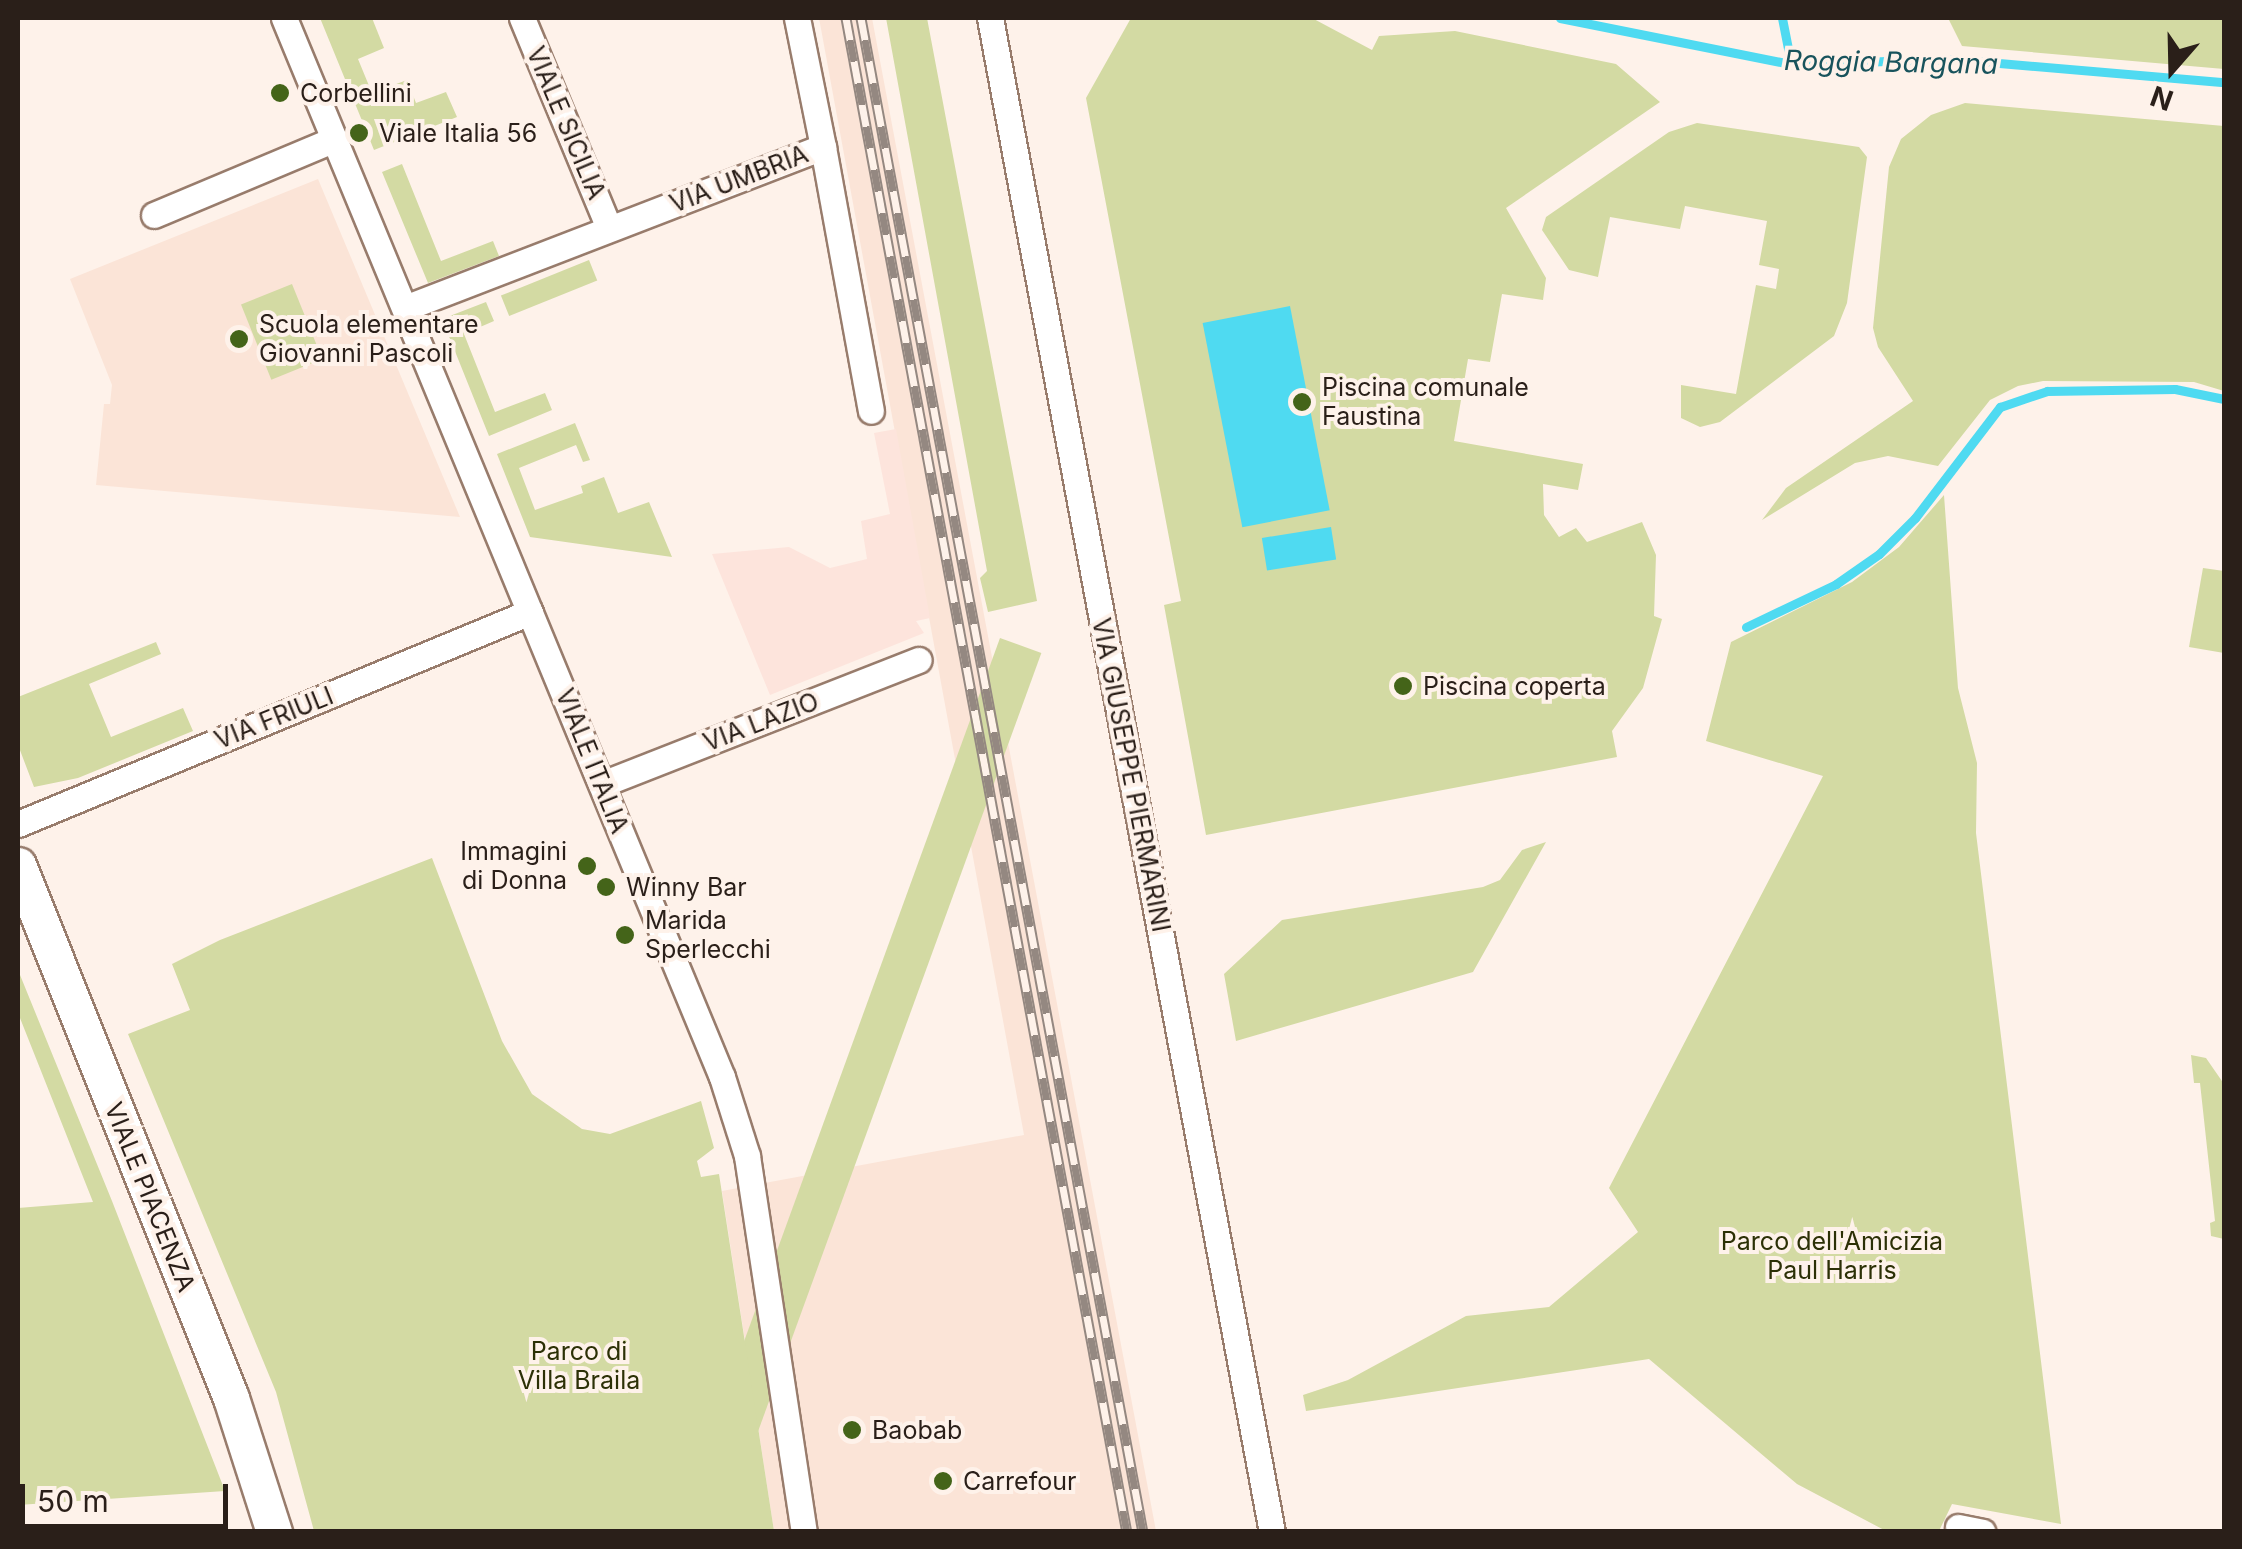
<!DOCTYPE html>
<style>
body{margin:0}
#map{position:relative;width:2242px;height:1549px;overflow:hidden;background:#fef2ea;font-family:Inter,sans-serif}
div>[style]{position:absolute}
.built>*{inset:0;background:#fbe4d7}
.industrial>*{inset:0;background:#fde4dc}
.green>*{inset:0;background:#d3daa3;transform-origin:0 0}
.water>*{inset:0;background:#4fdaf1;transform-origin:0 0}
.stream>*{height:9px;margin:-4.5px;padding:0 4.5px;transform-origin:4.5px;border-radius:4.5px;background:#4fdaf1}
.roads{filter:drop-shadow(2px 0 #987c6c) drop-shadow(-2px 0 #987c6c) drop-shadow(0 2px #987c6c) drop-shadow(0 -2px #987c6c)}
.street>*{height:25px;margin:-12.5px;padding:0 12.5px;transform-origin:12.5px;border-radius:12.5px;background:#fff}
.secondary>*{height:35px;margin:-17.5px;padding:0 17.5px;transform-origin:17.5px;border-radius:17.5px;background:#fff}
.rail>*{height:11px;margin-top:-5.5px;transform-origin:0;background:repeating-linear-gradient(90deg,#fef2ea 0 22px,#948881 0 44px);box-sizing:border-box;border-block:2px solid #948881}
.dots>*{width:28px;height:28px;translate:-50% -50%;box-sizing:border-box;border:5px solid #fef2ea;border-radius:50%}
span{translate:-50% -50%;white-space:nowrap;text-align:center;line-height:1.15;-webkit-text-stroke:8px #fef2ea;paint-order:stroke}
.poi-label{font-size:25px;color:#2a1f19}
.left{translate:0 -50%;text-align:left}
.right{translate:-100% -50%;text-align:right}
.street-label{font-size:25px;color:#2a1f19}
.park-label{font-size:25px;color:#2c3006}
.water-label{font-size:28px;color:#18535c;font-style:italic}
.frame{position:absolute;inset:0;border:20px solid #2a1f19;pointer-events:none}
.north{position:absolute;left:2122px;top:20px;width:100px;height:100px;-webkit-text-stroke:8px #fef2ea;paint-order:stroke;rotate:200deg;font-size:28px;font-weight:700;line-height:40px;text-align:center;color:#2a1f19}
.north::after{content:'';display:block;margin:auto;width:35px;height:45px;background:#2a1f19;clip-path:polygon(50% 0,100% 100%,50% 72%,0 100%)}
.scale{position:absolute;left:20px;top:1484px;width:208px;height:45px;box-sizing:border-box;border:5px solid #2a1f19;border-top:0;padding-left:12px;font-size:30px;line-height:35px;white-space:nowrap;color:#2a1f19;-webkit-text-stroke:8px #fef2ea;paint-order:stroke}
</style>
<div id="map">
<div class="built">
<div style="clip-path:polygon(819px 18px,872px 18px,1156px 1531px,774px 1531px,722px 1191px,1024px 1135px)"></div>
<div style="clip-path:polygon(318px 179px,460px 517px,96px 485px,104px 404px,110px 404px,112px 385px,70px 279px)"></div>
</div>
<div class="industrial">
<div style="clip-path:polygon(896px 429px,930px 618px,916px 621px,924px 633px,770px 695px,712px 554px,789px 547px,830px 568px,867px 559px,861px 521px,890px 514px,874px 433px)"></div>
</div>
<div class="green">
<div style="clip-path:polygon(320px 18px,372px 18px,384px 48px,358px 59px,372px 93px,407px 80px,416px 103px,446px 92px,457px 117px,374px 150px)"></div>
<div style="clip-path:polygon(886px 18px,927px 18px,1037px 601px,988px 612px,980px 578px,987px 571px)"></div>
<div style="clip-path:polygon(1131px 18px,1312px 18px,1372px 50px,1379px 36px,1455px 31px,1616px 64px,1660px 102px,1506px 208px,1546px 278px,1543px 300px,1502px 294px,1490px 362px,1468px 359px,1454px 441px,1583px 464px,1578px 490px,1543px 484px,1544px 515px,1559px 537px,1576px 528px,1587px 542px,1642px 522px,1656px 555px,1654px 616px,1662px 619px,1643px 688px,1612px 731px,1617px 757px,1206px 835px,1164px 605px,1181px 601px,1086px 98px)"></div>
<div style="clip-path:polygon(1948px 18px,2224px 18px,2224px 69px,1962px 46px)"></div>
<div style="clip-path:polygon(1965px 103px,2224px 126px,2224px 391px,2194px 382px,2043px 381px,2018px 386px,1990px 400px,1938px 466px,1888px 456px,1855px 463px,1762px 520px,1786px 488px,1913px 401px,1878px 347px,1873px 328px,1889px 167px,1901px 139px,1931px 115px)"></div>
<div style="clip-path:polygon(1697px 123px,1859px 147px,1867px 157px,1847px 303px,1834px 336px,1720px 422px,1700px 427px,1681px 418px,1681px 385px,1736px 394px,1756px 285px,1776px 289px,1779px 269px,1759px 265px,1767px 221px,1685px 206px,1680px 229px,1610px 217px,1598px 277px,1569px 270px,1542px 230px,1546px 217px,1669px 132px)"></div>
<div style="clip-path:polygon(402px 164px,441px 261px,493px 241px,499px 256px,428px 283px,382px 172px)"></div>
<div style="left:589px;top:260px;width:22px;height:95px;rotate:68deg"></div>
<div style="left:292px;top:284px;width:81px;height:55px;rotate:68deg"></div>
<div style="clip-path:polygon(486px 302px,494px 321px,464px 334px,495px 412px,545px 393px,552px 410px,489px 436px,442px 319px)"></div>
<div style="clip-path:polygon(575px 423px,590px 460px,583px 462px,576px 445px,519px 468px,535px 510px,583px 493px,581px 486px,604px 477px,618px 513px,649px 502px,672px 557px,530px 537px,497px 454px)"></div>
<div style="clip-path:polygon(1944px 495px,1958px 688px,1977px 763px,1976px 833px,2061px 1524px,1952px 1504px,1939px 1531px,1886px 1531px,1797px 1484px,1649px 1359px,1306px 1411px,1303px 1395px,1348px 1380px,1466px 1316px,1549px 1307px,1638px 1232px,1609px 1188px,1823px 776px,1706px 741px,1731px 642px,1852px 582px,1899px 547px)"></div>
<div style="clip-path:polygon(2203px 568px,2224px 571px,2224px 653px,2189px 647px)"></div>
<div style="left:1000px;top:638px;width:44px;height:909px;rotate:20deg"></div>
<div style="clip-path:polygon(156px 642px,161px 654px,89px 684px,111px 737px,183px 708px,193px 731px,78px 778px,34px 787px,18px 745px,18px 697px)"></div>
<div style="clip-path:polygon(1546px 842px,1473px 972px,1236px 1041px,1224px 974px,1282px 920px,1483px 887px,1500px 880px,1522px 850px)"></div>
<div style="clip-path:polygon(432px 858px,502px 1041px,532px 1094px,582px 1129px,610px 1134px,701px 1101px,714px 1148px,697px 1161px,701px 1177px,719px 1174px,774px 1531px,314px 1531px,276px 1392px,128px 1034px,190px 1010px,172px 964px,220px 940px)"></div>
<div style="clip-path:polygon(18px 970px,112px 1201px,225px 1491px,18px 1505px,18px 1208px,93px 1202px,18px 1013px)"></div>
<div style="clip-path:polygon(2191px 1055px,2206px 1058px,2224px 1084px,2224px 1239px,2211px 1236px,2210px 1223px,2215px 1221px,2200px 1083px,2194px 1083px)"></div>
</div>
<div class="water">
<div style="left:1290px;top:306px;width:208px;height:89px;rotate:79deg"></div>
<div style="left:1331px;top:527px;width:33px;height:70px;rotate:81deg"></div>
</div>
<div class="stream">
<div style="left:1560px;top:18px;width:236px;rotate:11.3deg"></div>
<div style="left:1791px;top:64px;width:162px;rotate:-1.8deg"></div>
<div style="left:1953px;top:59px;width:272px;rotate:4.9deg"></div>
<div style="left:1782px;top:18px;width:47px;rotate:78.9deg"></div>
<div style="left:1746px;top:627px;width:100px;rotate:-25.5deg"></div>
<div style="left:1836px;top:584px;width:52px;rotate:-34.9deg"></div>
<div style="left:1879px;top:554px;width:51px;rotate:-45deg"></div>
<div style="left:1915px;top:518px;width:140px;rotate:-52.6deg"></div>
<div style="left:2000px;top:407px;width:50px;rotate:-18.8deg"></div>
<div style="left:2047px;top:391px;width:128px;rotate:-0.9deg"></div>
<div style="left:2175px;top:389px;width:50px;rotate:11.5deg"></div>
</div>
<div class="roads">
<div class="street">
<div style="left:284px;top:18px;width:1146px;rotate:67.53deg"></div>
<div style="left:722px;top:1077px;width:83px;rotate:72.4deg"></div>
<div style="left:747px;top:1156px;width:380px;rotate:81.4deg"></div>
<div style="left:522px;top:18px;width:227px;rotate:67.5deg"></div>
<div style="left:797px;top:18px;width:132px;rotate:78.6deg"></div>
<div style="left:990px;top:18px;width:1540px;rotate:79.45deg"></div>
<div style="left:154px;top:215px;width:196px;rotate:-22.8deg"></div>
<div style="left:405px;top:308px;width:448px;rotate:-21.1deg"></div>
<div style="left:823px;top:147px;width:268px;rotate:79.7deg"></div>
<div style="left:602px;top:784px;width:340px;rotate:-21.4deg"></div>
<div style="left:18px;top:824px;width:554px;rotate:-22.49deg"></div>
<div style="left:1958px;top:1527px;width:25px;rotate:11deg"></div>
</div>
<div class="secondary">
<div style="left:18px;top:865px;width:574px;rotate:68.22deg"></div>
<div style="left:231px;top:1398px;width:141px;rotate:72.2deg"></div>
</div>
</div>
<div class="rail">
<div style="left:846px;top:18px;width:1540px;rotate:79.49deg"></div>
<div style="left:861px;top:18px;width:1540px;rotate:79.45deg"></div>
</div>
<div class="dots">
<div style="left:280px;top:93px;background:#446419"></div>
<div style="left:359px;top:133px;background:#446419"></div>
<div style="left:239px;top:339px;background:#446419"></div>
<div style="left:1302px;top:402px;background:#446419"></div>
<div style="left:1403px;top:686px;background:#446419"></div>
<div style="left:587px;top:866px;background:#446419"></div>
<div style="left:606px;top:887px;background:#446419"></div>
<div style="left:625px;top:935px;background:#446419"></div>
<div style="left:852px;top:1430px;background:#446419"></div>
<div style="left:943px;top:1481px;background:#446419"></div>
</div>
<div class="poi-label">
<span class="left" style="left:300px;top:93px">Corbellini</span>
<span class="left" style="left:379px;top:133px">Viale Italia 56</span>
<span class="left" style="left:259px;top:339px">Scuola elementare<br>Giovanni Pascoli</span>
<span class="left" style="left:1322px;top:402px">Piscina comunale<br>Faustina</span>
<span class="left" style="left:1423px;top:686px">Piscina coperta</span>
<span class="right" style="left:567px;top:866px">Immagini<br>di Donna</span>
<span class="left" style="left:626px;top:887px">Winny Bar</span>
<span class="left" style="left:645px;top:935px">Marida<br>Sperlecchi</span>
<span class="left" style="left:872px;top:1430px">Baobab</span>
<span class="left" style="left:963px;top:1481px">Carrefour</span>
</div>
<div class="street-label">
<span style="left:566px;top:123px;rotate:67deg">VIALE SICILIA</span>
<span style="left:739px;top:179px;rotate:-21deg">VIA UMBRIA</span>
<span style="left:274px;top:718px;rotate:-22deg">VIA FRIULI</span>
<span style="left:761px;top:722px;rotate:-21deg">VIA LAZIO</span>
<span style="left:592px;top:761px;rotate:68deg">VIALE ITALIA</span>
<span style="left:1131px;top:775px;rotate:79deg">VIA GIUSEPPE PIERMARINI</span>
<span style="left:150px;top:1197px;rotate:68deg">VIALE PIACENZA</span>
</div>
<div class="park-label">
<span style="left:1832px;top:1256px">Parco dell'Amicizia<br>Paul Harris</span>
<span style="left:579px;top:1366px">Parco di<br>Villa Braila</span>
</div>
<div class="water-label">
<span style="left:1891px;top:62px;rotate:1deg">Roggia Bargana</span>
</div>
<div class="frame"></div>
<div class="north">N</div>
<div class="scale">50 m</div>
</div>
